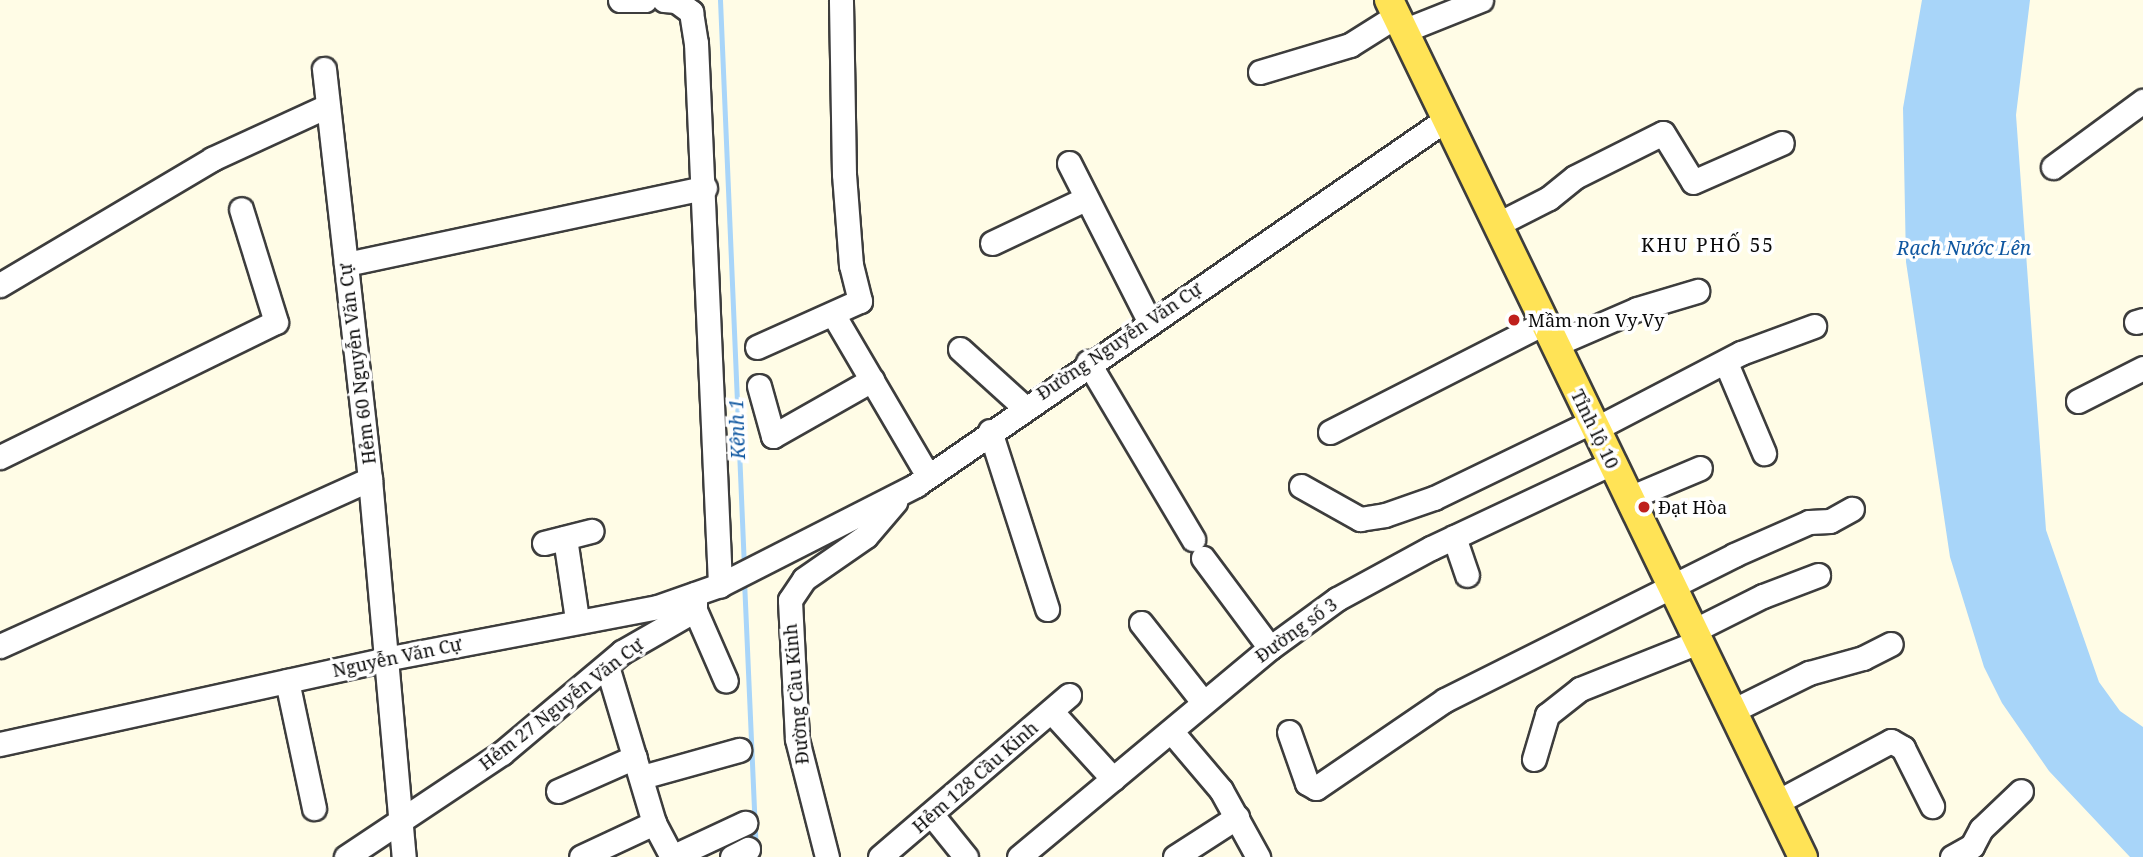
<!DOCTYPE html>
<meta charset="utf-8">
<style>
body{margin:0}
#map{position:relative;width:2143px;height:857px;overflow:hidden;background:#fffce6;font-family:"Noto Serif",serif}
div>[style]{position:absolute}
.water>*{inset:0;background:#a8d5f9}
.stream>*{height:5px;margin:-2.5px;padding:0 2.5px;transform-origin:2.5px;border-radius:2.5px;background:#a8d5f9}
.roads{filter:drop-shadow(2px 0 #3d3d3d) drop-shadow(-2px 0 #3d3d3d) drop-shadow(0 2px #3d3d3d) drop-shadow(0 -2px #3d3d3d)}
.minor>*{height:23px;margin:-11.5px;padding:0 11.5px;transform-origin:11.5px;border-radius:11.5px;background:#fff}
.major>*{height:28px;margin:-14px;padding:0 14px;transform-origin:14px;border-radius:14px;background:#ffe356}
.dots>*{width:19px;height:19px;translate:-50% -50%;box-sizing:border-box;border:4px solid #fff;border-radius:50%}
span{translate:-50% -50%;white-space:nowrap;text-align:center;line-height:1.15;-webkit-text-stroke:7px #fff;paint-order:stroke}
.poi-label{font-size:18px;color:#0a0a0a}
.left{translate:0 -50%;text-align:left}
.street-label{font-size:18px;color:#0a0a0a}
.neighbourhood-label{font-size:19px;color:#0a0a0a;letter-spacing:2px}
.water-label{font-size:19px;color:#0e56a0;font-style:italic}
</style>
<div id="map">
<div class="water">
<div style="clip-path:polygon(1922px 0,2030px 0,2016px 115px,2046px 530px,2099px 682px,2120px 711px,2143px 727px,2143px 857px,2130px 857px,2049px 771px,2002px 703px,1984px 667px,1950px 557px,1906px 262px,1903px 108px)"></div>
</div>
<div class="stream">
<div style="left:720px;top:0;width:568px;rotate:87.58deg"></div>
<div style="left:744px;top:580px;width:277px;rotate:87.5deg"></div>
</div>
<div class="roads">
<div class="minor">
<div style="left:620px;top:0;width:25px"></div>
<div style="left:664px;top:0;width:12px;rotate:5deg"></div>
<div style="left:676px;top:1px;width:19px;rotate:36deg"></div>
<div style="left:691px;top:12px;width:31px;rotate:81deg"></div>
<div style="left:696px;top:43px;width:543px;rotate:87.46deg"></div>
<div style="left:1403px;top:31px;width:84px;rotate:-21.7deg"></div>
<div style="left:324px;top:69px;width:413px;rotate:83.6deg"></div>
<div style="left:370px;top:479px;width:380px;rotate:84.9deg"></div>
<div style="left:1260px;top:72px;width:94px;rotate:-16.7deg"></div>
<div style="left:1350px;top:45px;width:54px;rotate:-32.2deg"></div>
<div style="left:1069px;top:163px;width:177px;rotate:63.1deg"></div>
<div style="left:2053px;top:167px;width:112px;rotate:-36.3deg"></div>
<div style="left:1496px;top:225px;width:59px;rotate:-27deg"></div>
<div style="left:1549px;top:198px;width:33px;rotate:-39deg"></div>
<div style="left:1575px;top:177px;width:98px;rotate:-26.6deg"></div>
<div style="left:1663px;top:133px;width:57px;rotate:58.5deg"></div>
<div style="left:1693px;top:182px;width:97px;rotate:-23.7deg"></div>
<div style="left:992px;top:243px;width:103px;rotate:-25.3deg"></div>
<div style="left:346px;top:264px;width:367px;rotate:-12deg"></div>
<div style="left:0;top:285px;width:247px;rotate:-30.7deg"></div>
<div style="left:212px;top:159px;width:127px;rotate:-24.7deg"></div>
<div style="left:833px;top:314px;width:188px;rotate:59.6deg"></div>
<div style="left:2136px;top:322px;width:7px;rotate:-16deg"></div>
<div style="left:1554px;top:345px;width:90px;rotate:-23.4deg"></div>
<div style="left:1637px;top:309px;width:63px;rotate:-16.7deg"></div>
<div style="left:757px;top:347px;width:113px;rotate:-24.1deg"></div>
<div style="left:860px;top:301px;width:37px;rotate:-104deg"></div>
<div style="left:851px;top:265px;width:91px;rotate:-94.4deg"></div>
<div style="left:844px;top:174px;width:174px;rotate:-91deg"></div>
<div style="left:960px;top:349px;width:86px;rotate:42.2deg"></div>
<div style="left:1088px;top:362px;width:206px;rotate:59.3deg"></div>
<div style="left:1726px;top:363px;width:98px;rotate:67.1deg"></div>
<div style="left:759px;top:386px;width:52px;rotate:74.4deg"></div>
<div style="left:773px;top:436px;width:114px;rotate:-29.5deg"></div>
<div style="left:2078px;top:401px;width:73px;rotate:-26.9deg"></div>
<div style="left:1595px;top:429px;width:165px;rotate:-27.5deg"></div>
<div style="left:1741px;top:353px;width:78px;rotate:-20.3deg"></div>
<div style="left:990px;top:431px;width:187px;rotate:72.2deg"></div>
<div style="left:1330px;top:432px;width:240px;rotate:-27deg"></div>
<div style="left:0;top:457px;width:307px;rotate:-26.1deg"></div>
<div style="left:276px;top:322px;width:118px;rotate:-107.2deg"></div>
<div style="left:1301px;top:486px;width:68px;rotate:29.2deg"></div>
<div style="left:1360px;top:519px;width:25px;rotate:-9deg"></div>
<div style="left:1385px;top:515px;width:52px;rotate:-19.1deg"></div>
<div style="left:1434px;top:498px;width:174px;rotate:-25.8deg"></div>
<div style="left:1629px;top:498px;width:77px;rotate:-22.9deg"></div>
<div style="left:1454px;top:537px;width:40px;rotate:71.1deg"></div>
<div style="left:565px;top:538px;width:82px;rotate:81.6deg"></div>
<div style="left:544px;top:543px;width:49px;rotate:-14.3deg"></div>
<div style="left:1203px;top:558px;width:112px;rotate:53.3deg"></div>
<div style="left:695px;top:610px;width:77px;rotate:66.4deg"></div>
<div style="left:1141px;top:623px;width:100px;rotate:51.9deg"></div>
<div style="left:1693px;top:631px;width:78px;rotate:-26.6deg"></div>
<div style="left:1763px;top:596px;width:59px;rotate:-20.9deg"></div>
<div style="left:0;top:646px;width:406px;rotate:-24.3deg"></div>
<div style="left:607px;top:666px;width:164px;rotate:73.3deg"></div>
<div style="left:654px;top:823px;width:38px;rotate:62deg"></div>
<div style="left:287px;top:681px;width:130px;rotate:78deg"></div>
<div style="left:1051px;top:711px;width:92px;rotate:47.6deg"></div>
<div style="left:1732px;top:711px;width:86px;rotate:-26.3deg"></div>
<div style="left:1809px;top:673px;width:56px;rotate:-15.5deg"></div>
<div style="left:1863px;top:658px;width:31px;rotate:-27deg"></div>
<div style="left:1171px;top:731px;width:77px;rotate:49.7deg"></div>
<div style="left:1221px;top:790px;width:77px;rotate:61.1deg"></div>
<div style="left:1289px;top:732px;width:54px;rotate:70.6deg"></div>
<div style="left:1307px;top:783px;width:10px;rotate:29deg"></div>
<div style="left:1316px;top:788px;width:156px;rotate:-34.3deg"></div>
<div style="left:1445px;top:700px;width:323px;rotate:-26.6deg"></div>
<div style="left:1734px;top:555px;width:82px;rotate:-23.7deg"></div>
<div style="left:1809px;top:522px;width:21px;rotate:-3deg"></div>
<div style="left:1830px;top:521px;width:25px;rotate:-29deg"></div>
<div style="left:0;top:744px;width:394px;rotate:-12.4deg"></div>
<div style="left:385px;top:659px;width:277px;rotate:-10.8deg"></div>
<div style="left:657px;top:607px;width:67px;rotate:-19.2deg"></div>
<div style="left:720px;top:585px;width:220px;rotate:-27deg"></div>
<div style="left:916px;top:485px;width:643px;rotate:-34.6deg"></div>
<div style="left:1534px;top:759px;width:46px;rotate:-73.5deg"></div>
<div style="left:1547px;top:715px;width:42px;rotate:-38.2deg"></div>
<div style="left:1580px;top:689px;width:127px;rotate:-21.7deg"></div>
<div style="left:642px;top:777px;width:101px;rotate:-15.6deg"></div>
<div style="left:558px;top:791px;width:84px;rotate:-23.8deg"></div>
<div style="left:1777px;top:802px;width:129px;rotate:-28.2deg"></div>
<div style="left:1891px;top:741px;width:14px;rotate:30deg"></div>
<div style="left:1903px;top:748px;width:65px;rotate:63.4deg"></div>
<div style="left:932px;top:815px;width:54px;rotate:51deg"></div>
<div style="left:346px;top:857px;width:187px;rotate:-33.7deg"></div>
<div style="left:502px;top:753px;width:157px;rotate:-40.1deg"></div>
<div style="left:622px;top:652px;width:84px;rotate:-29.9deg"></div>
<div style="left:695px;top:610px;width:16px;rotate:-90deg"></div>
<div style="left:581px;top:857px;width:81px;rotate:-25deg"></div>
<div style="left:672px;top:857px;width:81px;rotate:-25deg"></div>
<div style="left:732px;top:857px;width:18px;rotate:-27deg"></div>
<div style="left:827px;top:857px;width:122px;rotate:-104.3deg"></div>
<div style="left:797px;top:739px;width:139px;rotate:-92.9deg"></div>
<div style="left:790px;top:600px;width:25px;rotate:-56deg"></div>
<div style="left:804px;top:579px;width:75px;rotate:-34.7deg"></div>
<div style="left:866px;top:536px;width:45px;rotate:-49.5deg"></div>
<div style="left:880px;top:857px;width:249px;rotate:-40.6deg"></div>
<div style="left:1019px;top:857px;width:327px;rotate:-39.8deg"></div>
<div style="left:1270px;top:648px;width:83px;rotate:-36.2deg"></div>
<div style="left:1337px;top:599px;width:107px;rotate:-28.5deg"></div>
<div style="left:1431px;top:548px;width:200px;rotate:-25.2deg"></div>
<div style="left:1175px;top:857px;width:74px;rotate:-32.8deg"></div>
<div style="left:1952px;top:857px;width:23px;rotate:-29deg"></div>
<div style="left:1972px;top:846px;width:19px;rotate:-62deg"></div>
<div style="left:1981px;top:829px;width:55px;rotate:-43.5deg"></div>
</div>
<div class="major">
<div style="left:1389px;top:0;width:952px;rotate:64.22deg"></div>
</div>
</div>
<div class="dots">
<div style="left:1514px;top:320px;background:#bf201c"></div>
<div style="left:1644px;top:507px;background:#bf201c"></div>
</div>
<div class="poi-label">
<span class="left" style="left:1528px;top:320px">Mầm non Vy Vy</span>
<span class="left" style="left:1658px;top:507px">Đạt Hòa</span>
</div>
<div class="street-label">
<span style="left:1119px;top:341px;rotate:-34deg">Đường Nguyễn Văn Cự</span>
<span style="left:357px;top:364px;rotate:-97deg">Hẻm 60 Nguyễn Văn Cự</span>
<span style="left:1595px;top:429px;rotate:64deg">Tỉnh lộ 10</span>
<span style="left:1296px;top:630px;rotate:-36deg">Đường số 3</span>
<span style="left:397px;top:657px;rotate:-12deg">Nguyễn Văn Cự</span>
<span style="left:796px;top:694px;rotate:-95deg">Đường Cầu Kinh</span>
<span style="left:561px;top:704px;rotate:-38deg">Hẻm 27 Nguyễn Văn Cự</span>
<span style="left:975px;top:777px;rotate:-41deg">Hẻm 128 Cầu Kinh</span>
</div>
<div class="neighbourhood-label">
<span style="left:1708px;top:246px">KHU PHỐ 55</span>
</div>
<div class="water-label">
<span style="left:1964px;top:249px">Rạch Nước Lên</span>
<span style="left:738px;top:429px;rotate:-92deg">Kênh 1</span>
</div>
</div>
